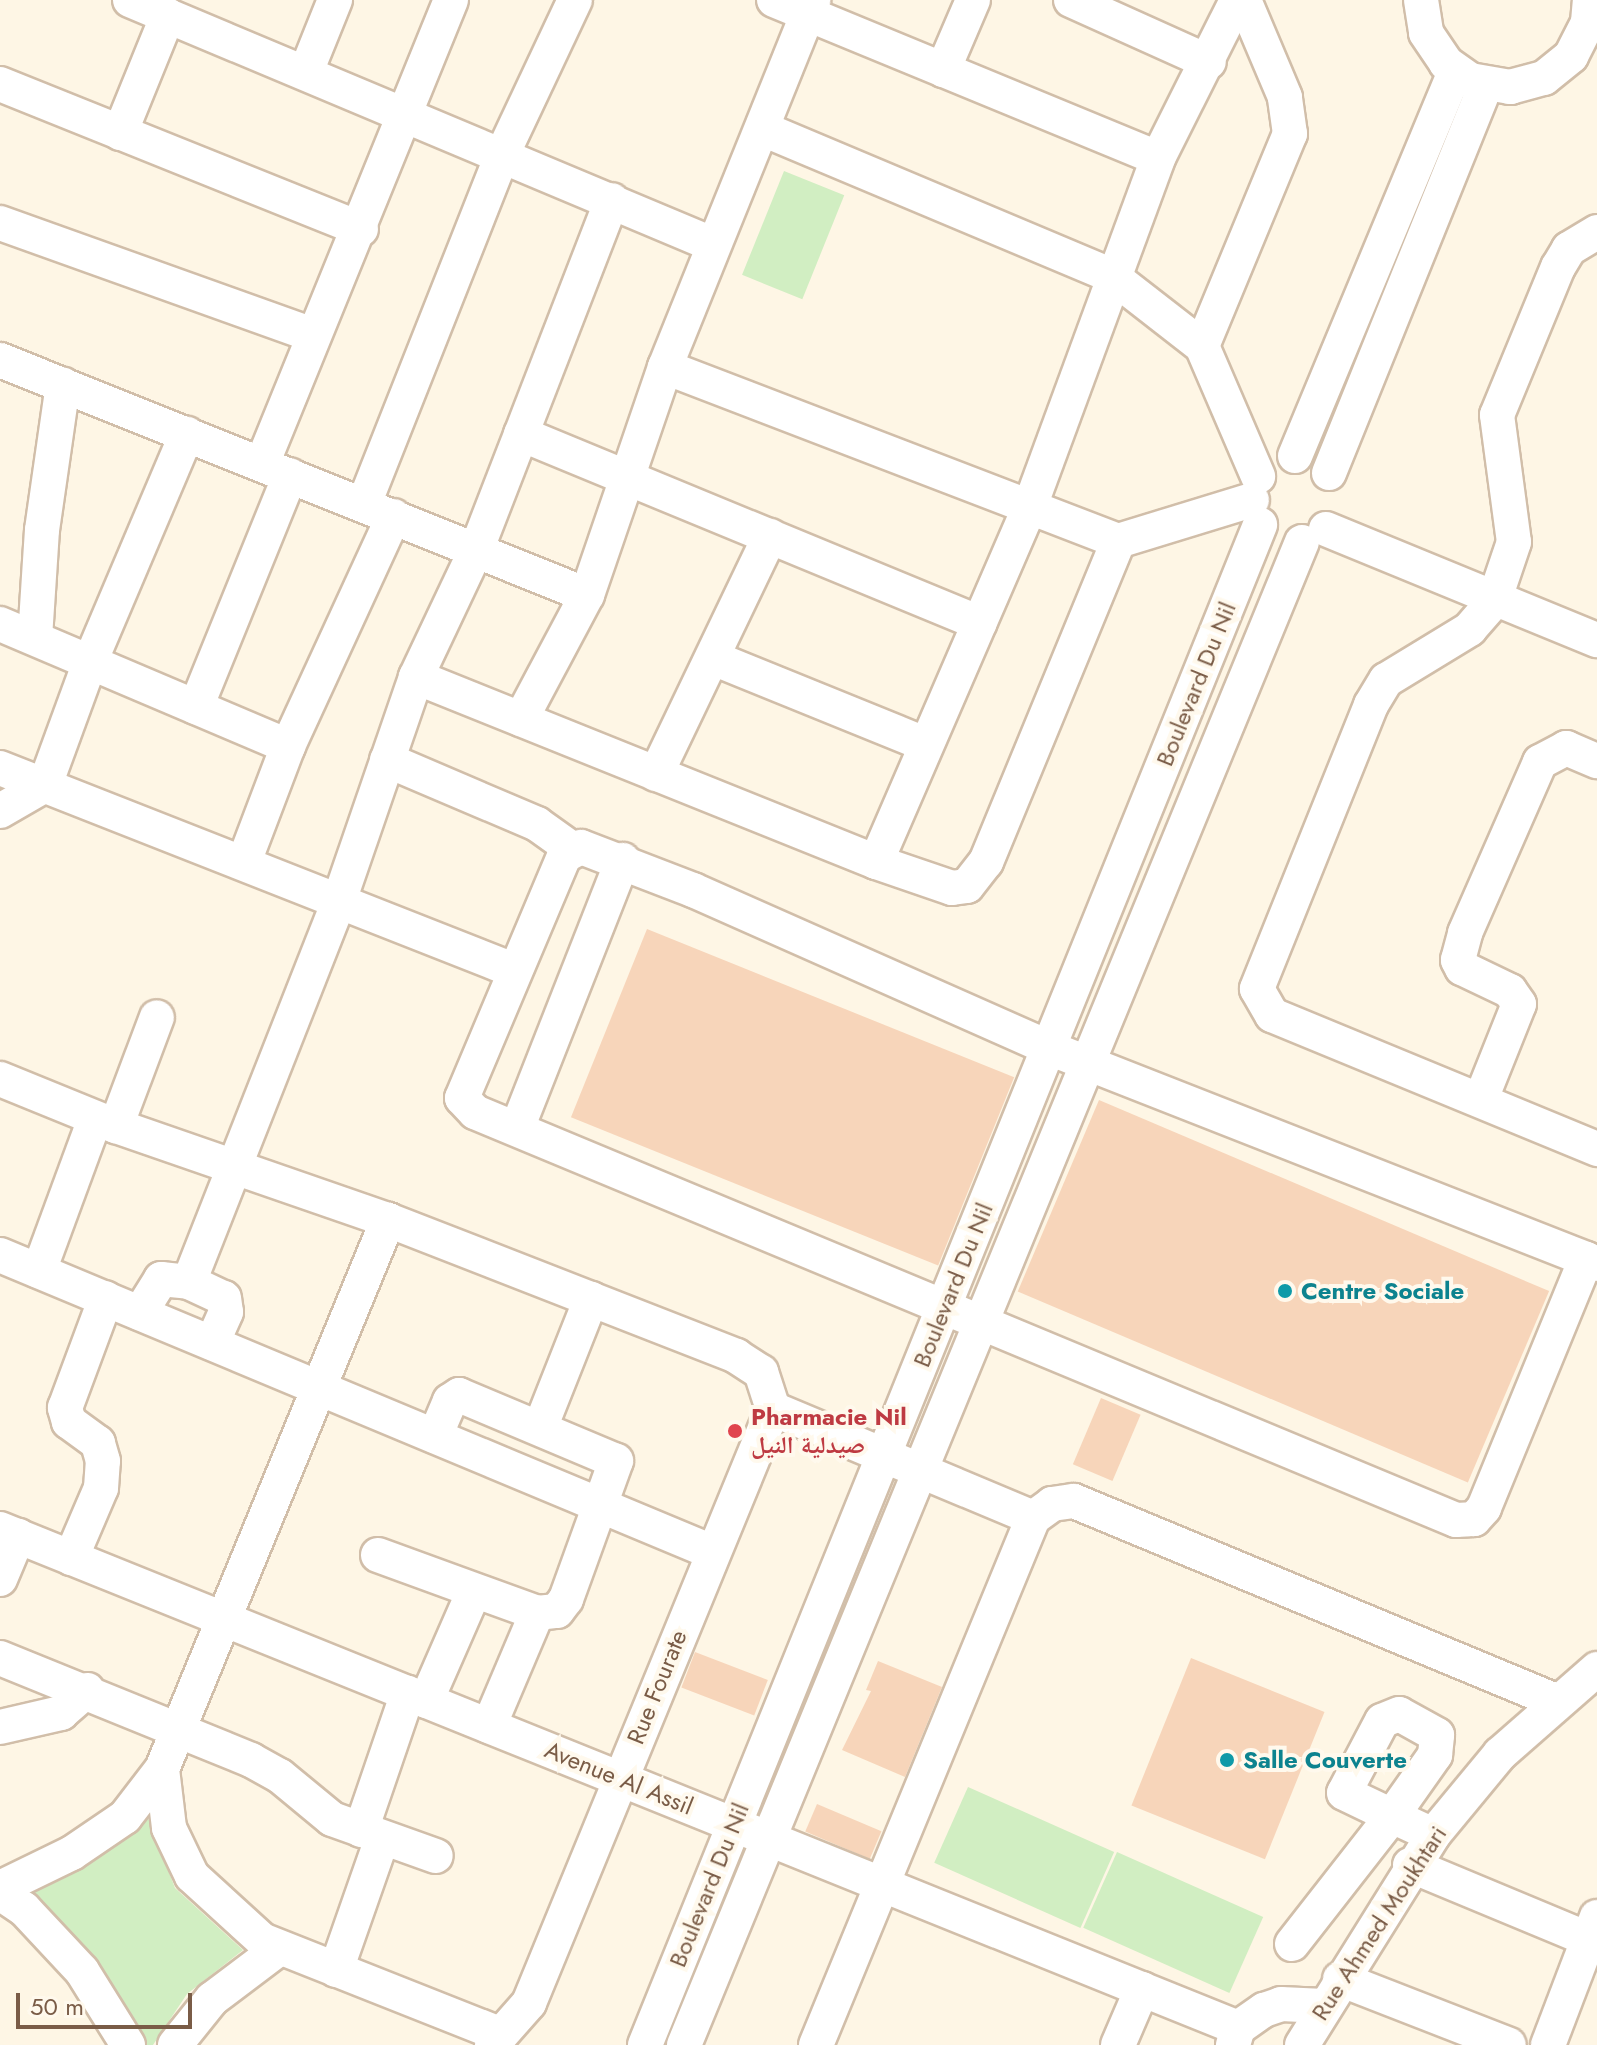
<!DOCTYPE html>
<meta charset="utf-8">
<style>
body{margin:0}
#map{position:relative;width:1597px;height:2045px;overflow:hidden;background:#fef6e5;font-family:Jost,"Noto Naskh Arabic",sans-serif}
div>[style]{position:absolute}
.green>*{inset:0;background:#d1eec2;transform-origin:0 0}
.building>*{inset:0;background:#f7d5ba;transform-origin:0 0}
.roads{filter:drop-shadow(2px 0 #d1bea9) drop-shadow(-2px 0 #d1bea9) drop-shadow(0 2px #d1bea9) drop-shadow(0 -2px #d1bea9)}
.minor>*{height:34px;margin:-17px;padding:0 17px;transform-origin:17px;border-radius:17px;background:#fff}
.dots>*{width:22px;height:22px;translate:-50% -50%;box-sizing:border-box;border:4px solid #fff9ed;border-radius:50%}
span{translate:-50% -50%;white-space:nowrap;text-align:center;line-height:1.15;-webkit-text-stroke:8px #fff9ed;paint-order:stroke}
.street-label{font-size:24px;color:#7a5c47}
.culture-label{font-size:24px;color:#0d838f;font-weight:700}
.left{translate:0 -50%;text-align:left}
.health-label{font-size:24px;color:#be3a42;font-weight:700}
.scale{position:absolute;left:16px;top:1993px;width:176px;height:36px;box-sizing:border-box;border:4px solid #7a5c47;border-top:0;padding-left:10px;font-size:24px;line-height:28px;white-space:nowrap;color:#7a5c47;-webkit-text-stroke:6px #fff9ed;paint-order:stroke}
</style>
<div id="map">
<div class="green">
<div style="left:784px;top:171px;width:65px;height:112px;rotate:22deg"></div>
<div style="left:968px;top:1787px;width:160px;height:83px;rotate:24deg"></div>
<div style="clip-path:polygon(145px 1810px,175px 1888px,243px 1950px,187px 1994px,153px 2045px,144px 2045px,23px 1887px)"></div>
<div style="left:1117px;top:1852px;width:160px;height:83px;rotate:24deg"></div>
</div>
<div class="building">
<div style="left:647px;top:929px;width:396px;height:203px;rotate:22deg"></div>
<div style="left:1099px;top:1100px;width:489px;height:208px;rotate:23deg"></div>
<div style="left:1101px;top:1398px;width:43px;height:72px;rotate:23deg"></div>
<div style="left:695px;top:1652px;width:78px;height:38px;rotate:21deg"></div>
<div style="left:1191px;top:1658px;width:144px;height:159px;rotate:22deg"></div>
<div style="clip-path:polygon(878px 1661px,942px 1687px,905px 1777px,842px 1750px,871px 1691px,866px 1690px)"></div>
<div style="left:817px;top:1804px;width:70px;height:30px;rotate:23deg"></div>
</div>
<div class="roads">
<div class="minor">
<div style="left:130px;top:0;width:631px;rotate:22.75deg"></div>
<div style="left:774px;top:0;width:415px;rotate:22.4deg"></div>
<div style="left:1071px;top:0;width:151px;rotate:24.2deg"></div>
<div style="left:1421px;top:0;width:33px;rotate:81deg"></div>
<div style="left:1426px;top:33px;width:36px;rotate:56deg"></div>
<div style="left:1446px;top:63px;width:29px;rotate:35deg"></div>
<div style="left:1470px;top:80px;width:41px;rotate:9.9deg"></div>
<div style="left:1510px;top:87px;width:35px;rotate:-15deg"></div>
<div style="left:1544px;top:78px;width:35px;rotate:-39deg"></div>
<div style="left:1571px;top:56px;width:38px;rotate:-63deg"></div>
<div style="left:1588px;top:22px;width:22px;rotate:-85deg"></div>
<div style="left:943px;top:70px;width:76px;rotate:-66.8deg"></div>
<div style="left:306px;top:72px;width:78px;rotate:-68.1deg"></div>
<div style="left:0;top:84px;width:389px;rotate:21.9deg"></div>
<div style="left:763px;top:129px;width:379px;rotate:22.8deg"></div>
<div style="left:1112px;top:276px;width:114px;rotate:37.9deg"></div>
<div style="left:1202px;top:346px;width:142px;rotate:66.7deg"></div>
<div style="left:120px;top:133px;width:127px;rotate:-67.9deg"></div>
<div style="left:0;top:223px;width:331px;rotate:19.7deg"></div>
<div style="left:1597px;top:232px;width:33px;rotate:149deg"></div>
<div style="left:1569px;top:249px;width:21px;rotate:121deg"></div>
<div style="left:1558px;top:267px;width:160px;rotate:112.4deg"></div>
<div style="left:1497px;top:415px;width:128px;rotate:82.4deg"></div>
<div style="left:1514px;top:542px;width:62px;rotate:108.7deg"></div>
<div style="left:1494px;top:601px;width:37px;rotate:131deg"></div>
<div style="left:1470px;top:629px;width:98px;rotate:148.7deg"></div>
<div style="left:1386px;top:680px;width:29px;rotate:121deg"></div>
<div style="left:1371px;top:705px;width:306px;rotate:111.9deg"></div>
<div style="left:1257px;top:989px;width:30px;rotate:60deg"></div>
<div style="left:1272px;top:1015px;width:352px;rotate:22.4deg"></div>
<div style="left:1202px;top:346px;width:230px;rotate:-67.5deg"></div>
<div style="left:1290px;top:134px;width:37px;rotate:-98deg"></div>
<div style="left:1285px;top:97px;width:105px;rotate:-112.9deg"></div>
<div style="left:0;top:360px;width:632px;rotate:21.82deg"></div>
<div style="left:665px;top:367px;width:485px;rotate:21deg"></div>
<div style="left:1118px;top:541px;width:140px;rotate:-17deg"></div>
<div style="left:521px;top:434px;width:496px;rotate:22.4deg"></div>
<div style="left:1295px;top:456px;width:417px;rotate:-67.4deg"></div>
<div style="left:262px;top:464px;width:501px;rotate:-67.84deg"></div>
<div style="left:1329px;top:473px;width:419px;rotate:-68deg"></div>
<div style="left:364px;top:504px;width:375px;rotate:-68.4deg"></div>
<div style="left:502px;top:155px;width:171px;rotate:-64.8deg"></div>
<div style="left:1326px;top:529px;width:293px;rotate:22.3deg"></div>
<div style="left:0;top:624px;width:313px;rotate:23deg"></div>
<div style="left:35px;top:638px;width:108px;rotate:-86.3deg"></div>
<div style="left:42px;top:530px;width:147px;rotate:-81.8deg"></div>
<div style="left:713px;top:658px;width:229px;rotate:22.1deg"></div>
<div style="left:416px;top:677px;width:496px;rotate:21.9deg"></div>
<div style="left:876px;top:862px;width:80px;rotate:18.9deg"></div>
<div style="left:952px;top:888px;width:15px;rotate:-8deg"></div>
<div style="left:967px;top:886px;width:31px;rotate:-52deg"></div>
<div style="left:986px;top:862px;width:347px;rotate:-67.6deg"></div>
<div style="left:196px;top:707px;width:250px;rotate:-67.9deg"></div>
<div style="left:521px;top:719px;width:140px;rotate:-62deg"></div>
<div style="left:587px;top:595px;width:241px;rotate:-71.1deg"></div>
<div style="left:665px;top:367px;width:396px;rotate:-68deg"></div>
<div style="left:387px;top:760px;width:163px;rotate:23.1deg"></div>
<div style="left:537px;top:824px;width:43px;rotate:35.5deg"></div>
<div style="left:0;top:768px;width:551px;rotate:21.49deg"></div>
<div style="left:656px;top:774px;width:264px;rotate:-64.4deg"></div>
<div style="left:0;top:811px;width:52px;rotate:-30deg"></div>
<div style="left:45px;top:785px;width:131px;rotate:-69.9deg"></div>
<div style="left:90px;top:662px;width:248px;rotate:-67deg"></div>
<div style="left:244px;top:862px;width:124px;rotate:-69.2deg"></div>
<div style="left:288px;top:746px;width:253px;rotate:-65.3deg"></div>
<div style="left:876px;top:862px;width:385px;rotate:-66.6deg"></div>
<div style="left:1029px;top:509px;width:374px;rotate:-69.8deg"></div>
<div style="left:1158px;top:158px;width:177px;rotate:-63.4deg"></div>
<div style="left:0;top:1079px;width:125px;rotate:22.1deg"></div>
<div style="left:116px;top:1126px;width:288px;rotate:19.1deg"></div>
<div style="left:388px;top:1220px;width:374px;rotate:21.3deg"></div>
<div style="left:736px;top:1356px;width:30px;rotate:33deg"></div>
<div style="left:761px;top:1372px;width:39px;rotate:72deg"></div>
<div style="left:1481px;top:1099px;width:102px;rotate:-68.2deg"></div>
<div style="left:1519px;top:1004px;width:16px;rotate:-125deg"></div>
<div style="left:1510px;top:991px;width:53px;rotate:-154.4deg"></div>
<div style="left:1462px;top:968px;width:9px;rotate:-117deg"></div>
<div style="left:1458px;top:960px;width:28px;rotate:-75deg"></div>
<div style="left:1465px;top:933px;width:187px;rotate:-66.3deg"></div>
<div style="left:1540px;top:762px;width:30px;rotate:-28deg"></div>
<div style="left:1566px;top:748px;width:34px;rotate:23deg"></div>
<div style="left:116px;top:1126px;width:116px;rotate:-69.4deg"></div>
<div style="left:518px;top:1126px;width:286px;rotate:-68.5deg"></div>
<div style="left:0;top:1255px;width:771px;rotate:22.64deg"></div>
<div style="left:1586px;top:1259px;width:269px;rotate:112.3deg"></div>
<div style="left:1484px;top:1508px;width:15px;rotate:132deg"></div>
<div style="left:1474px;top:1519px;width:18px;rotate:177deg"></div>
<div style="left:1456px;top:1520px;width:1062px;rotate:-157.42deg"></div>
<div style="left:475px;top:1112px;width:19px;rotate:-133deg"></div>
<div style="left:462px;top:1098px;width:263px;rotate:-67.1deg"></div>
<div style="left:564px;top:856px;width:19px;rotate:-28deg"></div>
<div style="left:581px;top:847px;width:120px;rotate:21deg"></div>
<div style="left:693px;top:890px;width:389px;rotate:23.9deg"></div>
<div style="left:1049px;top:1048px;width:41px;rotate:21.5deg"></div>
<div style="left:1087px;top:1063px;width:536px;rotate:21.44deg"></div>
<div style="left:1586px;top:1259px;width:12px;rotate:24deg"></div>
<div style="left:39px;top:1271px;width:162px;rotate:-69.8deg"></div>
<div style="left:189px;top:1282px;width:38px;rotate:25deg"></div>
<div style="left:224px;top:1298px;width:14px;rotate:82deg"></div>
<div style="left:226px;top:1312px;width:34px;rotate:114deg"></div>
<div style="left:140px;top:1313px;width:40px;rotate:-58deg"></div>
<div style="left:161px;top:1279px;width:28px;rotate:6deg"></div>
<div style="left:189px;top:1282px;width:409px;rotate:-68.5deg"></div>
<div style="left:339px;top:901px;width:237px;rotate:-71deg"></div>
<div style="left:416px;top:677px;width:143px;rotate:-64.7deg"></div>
<div style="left:477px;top:548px;width:373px;rotate:-68.8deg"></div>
<div style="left:773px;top:1409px;width:282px;rotate:22.7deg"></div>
<div style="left:540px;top:1428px;width:139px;rotate:-68.4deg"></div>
<div style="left:0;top:1529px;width:1335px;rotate:21.95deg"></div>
<div style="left:378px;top:1555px;width:169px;rotate:20deg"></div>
<div style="left:537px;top:1613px;width:20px;rotate:-6deg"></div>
<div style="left:557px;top:1611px;width:15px;rotate:-53deg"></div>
<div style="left:566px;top:1599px;width:147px;rotate:-70.1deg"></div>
<div style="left:616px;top:1461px;width:170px;rotate:-157.2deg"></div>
<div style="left:459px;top:1395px;width:11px;rotate:146deg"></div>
<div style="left:450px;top:1401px;width:38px;rotate:113deg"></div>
<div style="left:71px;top:1558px;width:76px;rotate:-66.8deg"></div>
<div style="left:101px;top:1488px;width:27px;rotate:-86deg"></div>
<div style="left:103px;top:1461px;width:19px;rotate:-106deg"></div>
<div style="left:98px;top:1443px;width:36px;rotate:-144deg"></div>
<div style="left:69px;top:1422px;width:15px;rotate:-106deg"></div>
<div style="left:65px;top:1408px;width:117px;rotate:-69.6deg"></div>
<div style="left:0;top:1579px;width:47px;rotate:-67.3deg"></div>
<div style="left:0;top:1658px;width:271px;rotate:22.1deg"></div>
<div style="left:251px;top:1760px;width:33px;rotate:29deg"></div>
<div style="left:280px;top:1776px;width:67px;rotate:39.6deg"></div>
<div style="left:332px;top:1819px;width:110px;rotate:19.6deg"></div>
<div style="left:426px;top:1701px;width:120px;rotate:-66.4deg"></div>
<div style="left:489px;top:1726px;width:123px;rotate:-67deg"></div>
<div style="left:0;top:1727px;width:63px;rotate:-12.9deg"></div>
<div style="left:61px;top:1713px;width:35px;rotate:-41deg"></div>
<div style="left:162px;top:1769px;width:59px;rotate:83.2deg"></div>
<div style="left:169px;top:1828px;width:53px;rotate:64.4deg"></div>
<div style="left:192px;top:1876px;width:95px;rotate:42.4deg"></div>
<div style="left:262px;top:1940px;width:256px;rotate:21.6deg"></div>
<div style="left:361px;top:1830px;width:145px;rotate:-71.1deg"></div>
<div style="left:1410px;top:1865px;width:193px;rotate:22.6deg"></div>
<div style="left:0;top:1888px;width:80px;rotate:-25.9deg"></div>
<div style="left:72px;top:1853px;width:64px;rotate:-34.2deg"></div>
<div style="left:125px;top:1817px;width:61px;rotate:-52.4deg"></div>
<div style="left:162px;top:1769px;width:594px;rotate:-67.63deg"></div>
<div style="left:0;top:1893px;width:29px;rotate:34deg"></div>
<div style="left:24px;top:1909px;width:85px;rotate:46.9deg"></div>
<div style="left:82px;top:1971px;width:87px;rotate:58.1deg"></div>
<div style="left:1292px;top:1944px;width:162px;rotate:-52deg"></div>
<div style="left:1392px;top:1816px;width:75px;rotate:-54.8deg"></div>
<div style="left:1435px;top:1755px;width:20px;rotate:-84deg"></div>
<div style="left:1437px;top:1735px;width:43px;rotate:-151.1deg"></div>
<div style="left:1399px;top:1714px;width:18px;rotate:158deg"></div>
<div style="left:1382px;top:1721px;width:81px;rotate:117.8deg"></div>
<div style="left:1344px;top:1793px;width:53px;rotate:25.6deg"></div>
<div style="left:1392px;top:1816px;width:45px;rotate:24.9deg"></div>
<div style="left:336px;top:1970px;width:139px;rotate:-70.7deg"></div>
<div style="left:1340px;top:1979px;width:181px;rotate:21.3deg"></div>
<div style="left:175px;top:2045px;width:59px;rotate:-51.2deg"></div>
<div style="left:212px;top:1999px;width:81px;rotate:-37deg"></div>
<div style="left:492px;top:2045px;width:56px;rotate:-48.6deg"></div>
<div style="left:529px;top:2003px;width:642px;rotate:-67.67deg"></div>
<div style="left:645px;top:2045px;width:1640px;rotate:-67.97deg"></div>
<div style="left:684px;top:2045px;width:1625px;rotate:-67.65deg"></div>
<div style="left:816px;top:2045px;width:570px;rotate:-67.62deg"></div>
<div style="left:1033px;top:1518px;width:24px;rotate:-36deg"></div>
<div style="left:1052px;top:1504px;width:22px;rotate:-8deg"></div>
<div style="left:1074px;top:1501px;width:522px;rotate:22.54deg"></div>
<div style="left:1118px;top:2045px;width:61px;rotate:-66.8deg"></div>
<div style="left:1233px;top:2045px;width:18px;rotate:-74deg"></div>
<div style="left:1238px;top:2028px;width:32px;rotate:-35deg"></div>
<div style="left:1264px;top:2010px;width:18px;rotate:-19deg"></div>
<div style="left:1281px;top:2004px;width:43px;rotate:2.7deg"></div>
<div style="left:1302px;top:2045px;width:248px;rotate:-58deg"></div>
<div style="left:1433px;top:1835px;width:105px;rotate:-50.4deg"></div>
<div style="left:1500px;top:1754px;width:129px;rotate:-41.2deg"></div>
<div style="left:1548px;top:2045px;width:137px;rotate:-69.1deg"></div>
</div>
</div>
<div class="dots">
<div style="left:1285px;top:1291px;background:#0f9aa8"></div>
<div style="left:735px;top:1431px;background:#e0444e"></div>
<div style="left:1227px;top:1760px;background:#0f9aa8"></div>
</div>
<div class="street-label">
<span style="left:1196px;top:684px;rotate:-68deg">Boulevard Du Nil</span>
<span style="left:953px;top:1285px;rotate:-68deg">Boulevard Du Nil</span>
<span style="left:657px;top:1687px;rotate:-68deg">Rue Fourate</span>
<span style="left:619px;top:1778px;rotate:22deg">Avenue Al Assil</span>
<span style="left:709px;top:1885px;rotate:-68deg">Boulevard Du Nil</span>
<span style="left:1379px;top:1923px;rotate:-57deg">Rue Ahmed Moukhtari</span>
</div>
<div class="culture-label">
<span class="left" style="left:1301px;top:1291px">Centre Sociale</span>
<span class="left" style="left:1243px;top:1760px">Salle Couverte</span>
</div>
<div class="health-label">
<span class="left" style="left:751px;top:1431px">Pharmacie Nil<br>صيدلية النيل</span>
</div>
<div class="scale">50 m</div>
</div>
